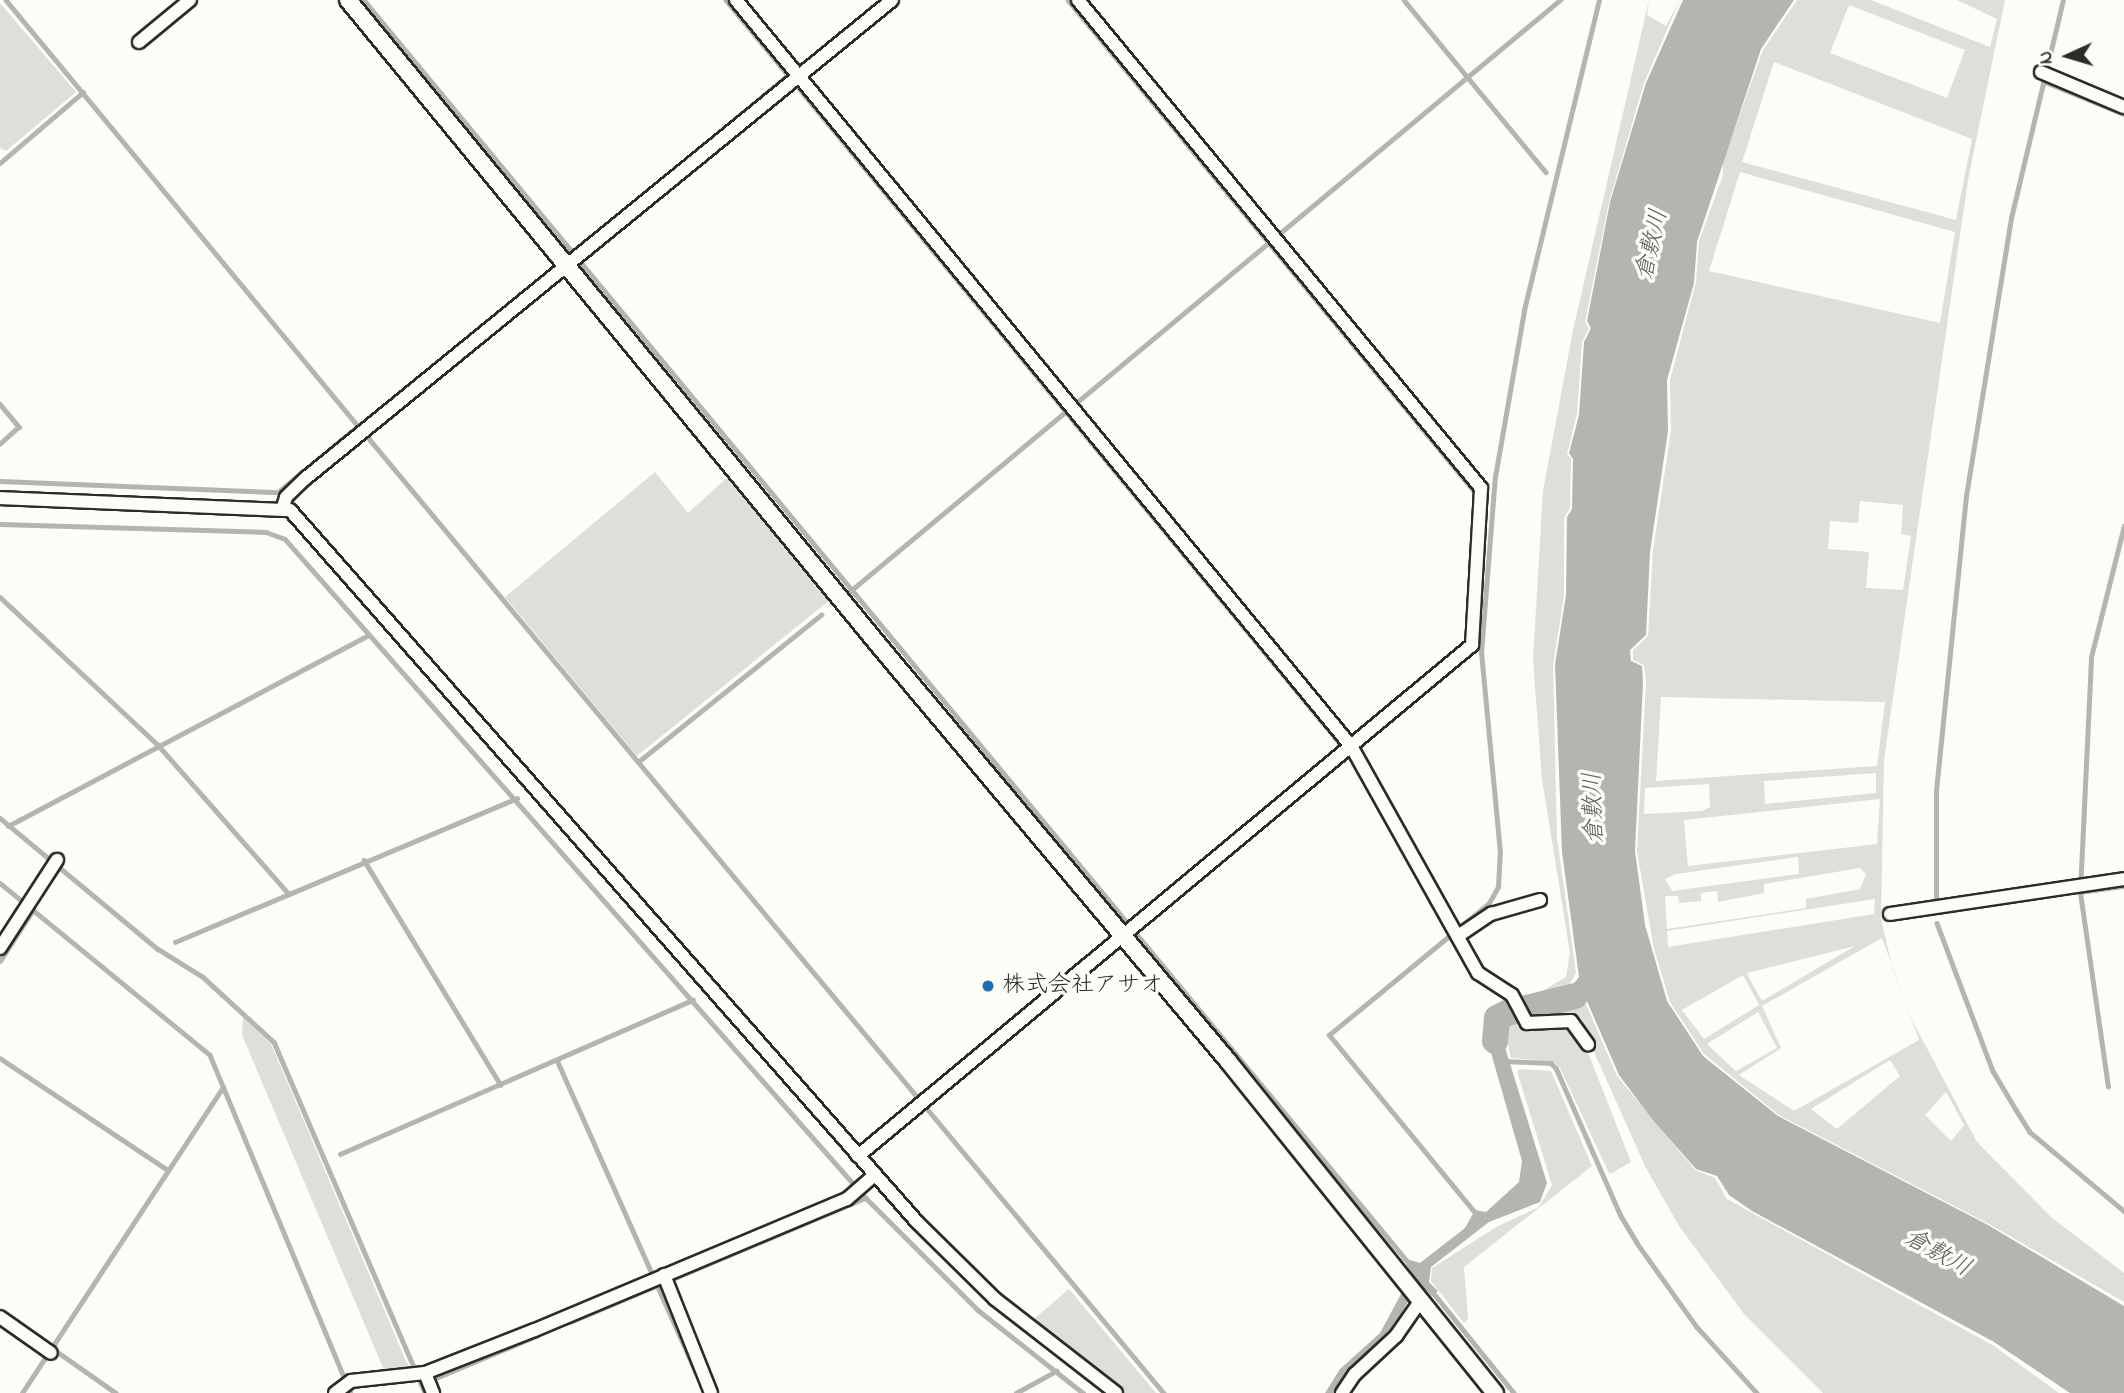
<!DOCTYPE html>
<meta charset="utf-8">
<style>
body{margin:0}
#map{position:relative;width:2124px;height:1393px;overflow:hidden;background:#fdfcf7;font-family:"Indie Flower","Klee One",sans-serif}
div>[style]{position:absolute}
.green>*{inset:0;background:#dfdeda}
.water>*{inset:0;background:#b5b4b1}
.stream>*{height:4.5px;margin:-2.25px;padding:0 2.25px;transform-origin:2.25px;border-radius:2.25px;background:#b5b4b1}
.river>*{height:26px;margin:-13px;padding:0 13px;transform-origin:13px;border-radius:13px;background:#b5b4b1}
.roads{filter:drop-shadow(2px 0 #2b2b2b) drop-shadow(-2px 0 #2b2b2b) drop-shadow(0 2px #2b2b2b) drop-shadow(0 -2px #2b2b2b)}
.minor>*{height:12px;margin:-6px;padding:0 6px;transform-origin:6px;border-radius:6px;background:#fdfcf7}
.tertiary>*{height:16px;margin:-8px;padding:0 8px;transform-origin:8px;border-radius:8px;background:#fdfcf7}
.dots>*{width:19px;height:19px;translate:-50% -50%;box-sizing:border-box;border:4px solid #fdfcf7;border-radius:50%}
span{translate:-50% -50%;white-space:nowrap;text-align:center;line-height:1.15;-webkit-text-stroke:7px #fdfcf7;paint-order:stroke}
.poi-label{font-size:23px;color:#2b2b2b}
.left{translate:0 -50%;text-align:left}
.water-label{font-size:24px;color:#5b5b5a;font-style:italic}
.north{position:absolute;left:2033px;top:21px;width:70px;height:70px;-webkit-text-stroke:5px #fdfcf7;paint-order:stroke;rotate:266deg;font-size:19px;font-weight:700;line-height:28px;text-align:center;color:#2b2b2b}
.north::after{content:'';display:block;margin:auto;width:24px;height:32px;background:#2b2b2b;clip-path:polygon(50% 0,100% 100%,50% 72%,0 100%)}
</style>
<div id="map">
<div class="green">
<div style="clip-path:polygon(1649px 0,1647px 15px,1666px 26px,1680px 0,1644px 83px,1609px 202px,1585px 322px,1589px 328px,1582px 342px,1577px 414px,1567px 454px,1571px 459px,1570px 508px,1564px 518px,1564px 596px,1553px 665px,1557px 837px,1576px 973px,1569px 985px,1541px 997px,1539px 993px,1566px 977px,1570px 953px,1542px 779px,1533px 660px,1543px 491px,1573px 330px)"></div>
<div style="clip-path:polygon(evenodd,1797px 0,1871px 0,1990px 47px,1997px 19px,1957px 0,2005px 0,1968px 180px,1884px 760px,1881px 919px,1893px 970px,1913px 1022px,1977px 1142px,2051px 1217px,2124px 1273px,2124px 1302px,1989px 1224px,1779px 1115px,1704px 1054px,1670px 1002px,1654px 949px,1637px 851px,1646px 682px,1644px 665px,1633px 660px,1633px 650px,1648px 636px,1653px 551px,1671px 430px,1670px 380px,1696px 282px,1699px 241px,1723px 175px,1723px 161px,1763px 50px,1797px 0,1849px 5px,1965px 50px,1947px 98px,1830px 53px,1849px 5px,1797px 0,1774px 62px,1972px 139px,1956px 220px,1742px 162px,1774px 62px,1797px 0,1740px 172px,1955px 232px,1940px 323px,1709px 271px,1740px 172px,1797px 0,1860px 501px,1903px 505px,1901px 534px,1911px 536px,1903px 590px,1866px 588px,1869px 552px,1828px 549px,1830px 521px,1858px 523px,1860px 501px,1797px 0,1661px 697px,1885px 702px,1877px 766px,1656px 781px,1661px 697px,1797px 0,1876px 773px,1876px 793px,1765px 804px,1764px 781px,1876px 773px,1797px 0,1709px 784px,1710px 807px,1702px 811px,1644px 814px,1645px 788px,1709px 784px,1797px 0,1880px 799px,1877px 844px,1688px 866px,1684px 820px,1880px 799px,1797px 0,1798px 857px,1799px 874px,1672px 891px,1665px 879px,1676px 874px,1798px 857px,1797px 0,1860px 868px,1866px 874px,1860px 889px,1806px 899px,1806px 908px,1667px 929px,1665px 896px,1678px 896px,1679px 903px,1701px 901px,1701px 893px,1717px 891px,1718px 902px,1764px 893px,1764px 884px,1860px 868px,1797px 0,1875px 899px,1874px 914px,1668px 947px,1667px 931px,1875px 899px,1797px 0,1882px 938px,1919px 1040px,1794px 1111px,1739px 1075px,1781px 1048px,1762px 1006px,1882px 938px,1797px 0,1855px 946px,1762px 1001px,1747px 974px,1747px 973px,1855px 946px,1797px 0,1743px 975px,1759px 1005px,1704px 1039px,1682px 1010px,1743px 975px,1797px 0,1758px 1012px,1777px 1048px,1736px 1071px,1707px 1044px,1758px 1012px,1797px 0,1890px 1060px,1900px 1076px,1837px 1129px,1811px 1109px,1890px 1060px,1797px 0,1946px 1092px,1964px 1125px,1951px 1141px,1925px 1115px,1946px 1092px)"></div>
<div style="clip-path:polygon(0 3px,76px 92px,6px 151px,0 148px)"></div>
<div style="clip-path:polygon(655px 472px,688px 513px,730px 475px,831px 599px,637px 756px,505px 597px)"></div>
<div style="clip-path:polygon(1585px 1002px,1617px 1076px,1695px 1170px,1715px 1178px,1727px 1199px,1994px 1346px,2059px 1393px,1823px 1393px,1744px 1314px,1679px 1226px,1646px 1168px,1581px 1023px,1573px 1015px,1548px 1017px,1541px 1013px)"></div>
<div style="clip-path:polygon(243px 1017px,271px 1044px,409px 1368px,384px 1370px,242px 1035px)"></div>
<div style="clip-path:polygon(1518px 1017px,1570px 1025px,1585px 1045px,1631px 1162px,1610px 1174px,1608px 1171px,1560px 1068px,1553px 1061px,1511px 1058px,1504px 1027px)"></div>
<div style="clip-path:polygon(1520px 1069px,1551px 1071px,1592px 1166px,1464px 1267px,1468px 1319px,1464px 1323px,1431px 1281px,1432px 1268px,1498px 1226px,1539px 1207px,1552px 1185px,1517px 1071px)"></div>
<div style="clip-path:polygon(1069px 1289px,1156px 1393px,1123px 1393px,1034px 1319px)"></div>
</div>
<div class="water">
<div style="clip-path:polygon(1683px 0,1794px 0,1761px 49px,1697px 242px,1694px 283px,1667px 380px,1668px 431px,1650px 552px,1646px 635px,1630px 650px,1631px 661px,1642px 666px,1643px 682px,1635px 851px,1645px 925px,1667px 1001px,1703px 1056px,1778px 1116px,1988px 1225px,2124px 1306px,2124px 1393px,2070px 1393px,1994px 1342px,1752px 1211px,1729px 1195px,1717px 1176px,1696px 1169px,1652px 1119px,1619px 1075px,1586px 999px,1550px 1010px,1541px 1000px,1571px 987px,1579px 977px,1562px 852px,1555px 665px,1566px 595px,1567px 517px,1572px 509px,1573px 459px,1569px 453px,1579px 415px,1584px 342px,1591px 328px,1587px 321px,1610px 202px,1646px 83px)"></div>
<div style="clip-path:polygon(1503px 1008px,1508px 1016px,1503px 1041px,1547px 1183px,1540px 1202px,1489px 1222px,1431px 1267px,1429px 1282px,1438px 1291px,1432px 1296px,1425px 1289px,1408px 1302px,1388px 1336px,1346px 1376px,1336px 1393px,1325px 1393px,1340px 1369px,1380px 1333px,1401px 1294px,1416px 1280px,1406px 1264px,1410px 1260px,1420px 1263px,1465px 1228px,1475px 1210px,1486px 1212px,1519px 1182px,1522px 1161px,1485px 1032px,1492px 1014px)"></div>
</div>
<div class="stream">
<div style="left:6px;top:0;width:554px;rotate:50.42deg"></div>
<div style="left:364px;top:0;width:1644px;rotate:50.4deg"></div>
<div style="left:726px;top:0;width:967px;rotate:50.45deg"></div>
<div style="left:1342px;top:746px;width:5px;rotate:143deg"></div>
<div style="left:1068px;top:0;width:637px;rotate:50.41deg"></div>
<div style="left:1404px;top:0;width:223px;rotate:50.5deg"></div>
<div style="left:800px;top:68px;width:106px;rotate:-40deg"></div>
<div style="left:2043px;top:81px;width:87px;rotate:22.2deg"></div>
<div style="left:0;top:163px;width:109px;rotate:-40.5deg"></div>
<div style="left:681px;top:164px;width:141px;rotate:-39.8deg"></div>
<div style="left:0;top:404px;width:30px;rotate:50deg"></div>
<div style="left:19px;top:427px;width:25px;rotate:138deg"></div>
<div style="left:366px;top:435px;width:1247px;rotate:50.21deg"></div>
<div style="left:0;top:481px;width:278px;rotate:2.3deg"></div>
<div style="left:278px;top:492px;width:104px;rotate:-39.5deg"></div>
<div style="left:0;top:524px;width:266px;rotate:1.7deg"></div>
<div style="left:266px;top:532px;width:20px;rotate:20deg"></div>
<div style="left:285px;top:539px;width:879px;rotate:48.6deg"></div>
<div style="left:866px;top:1198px;width:158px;rotate:45deg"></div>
<div style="left:978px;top:1310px;width:134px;rotate:38.3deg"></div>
<div style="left:848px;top:593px;width:927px;rotate:-39.79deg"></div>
<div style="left:0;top:597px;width:218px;rotate:43.1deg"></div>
<div style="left:159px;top:746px;width:197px;rotate:48.7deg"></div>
<div style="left:638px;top:762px;width:235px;rotate:-38.8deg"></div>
<div style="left:0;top:818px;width:205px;rotate:39.7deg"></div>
<div style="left:158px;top:949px;width:53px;rotate:31.9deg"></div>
<div style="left:203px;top:977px;width:96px;rotate:42.5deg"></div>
<div style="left:274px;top:1042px;width:382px;rotate:66.7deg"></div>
<div style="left:8px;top:826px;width:408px;rotate:-27.9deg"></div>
<div style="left:364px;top:860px;width:263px;rotate:58.7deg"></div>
<div style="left:0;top:883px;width:271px;rotate:39.3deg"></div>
<div style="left:210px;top:1055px;width:366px;rotate:67.4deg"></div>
<div style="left:2079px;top:892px;width:45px;rotate:-7.6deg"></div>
<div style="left:1936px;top:904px;width:113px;rotate:-90deg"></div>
<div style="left:1936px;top:791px;width:297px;rotate:-84.2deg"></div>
<div style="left:1966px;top:496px;width:282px;rotate:-80.8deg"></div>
<div style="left:2011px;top:218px;width:224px;rotate:-76.6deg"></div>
<div style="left:1937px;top:923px;width:158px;rotate:69.3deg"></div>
<div style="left:1993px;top:1071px;width:43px;rotate:59.3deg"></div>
<div style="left:2015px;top:1108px;width:28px;rotate:58deg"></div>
<div style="left:2030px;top:1132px;width:123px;rotate:40deg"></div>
<div style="left:175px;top:942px;width:371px;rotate:-22.8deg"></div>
<div style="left:0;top:961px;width:61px;rotate:-57.1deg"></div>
<div style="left:0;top:1058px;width:202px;rotate:33.7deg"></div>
<div style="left:557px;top:1060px;width:342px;rotate:66deg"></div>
<div style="left:1503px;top:1061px;width:48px;rotate:2.4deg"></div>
<div style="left:1551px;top:1063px;width:7px;rotate:45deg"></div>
<div style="left:1556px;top:1068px;width:162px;rotate:66.3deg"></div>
<div style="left:1621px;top:1216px;width:31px;rotate:59deg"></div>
<div style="left:1637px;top:1243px;width:103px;rotate:54.5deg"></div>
<div style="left:1697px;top:1327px;width:89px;rotate:47.7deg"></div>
<div style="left:2108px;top:1087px;width:197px;rotate:-98.2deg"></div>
<div style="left:2080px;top:892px;width:235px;rotate:-87.3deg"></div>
<div style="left:2091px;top:657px;width:135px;rotate:-75.9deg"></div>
<div style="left:340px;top:1154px;width:385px;rotate:-23.6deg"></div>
<div style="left:1475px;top:1213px;width:230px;rotate:-129.4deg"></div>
<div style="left:1329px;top:1035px;width:207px;rotate:-39.5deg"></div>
<div style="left:1489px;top:903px;width:18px;rotate:-61deg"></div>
<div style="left:1498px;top:887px;width:34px;rotate:-87deg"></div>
<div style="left:1500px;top:853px;width:201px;rotate:-95.4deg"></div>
<div style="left:1481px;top:653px;width:177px;rotate:-85.5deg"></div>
<div style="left:1495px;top:477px;width:169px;rotate:-80.1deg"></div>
<div style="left:1524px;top:310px;width:319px;rotate:-76.4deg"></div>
<div style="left:1431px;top:1290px;width:132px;rotate:51.1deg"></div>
<div style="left:570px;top:1322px;width:320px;rotate:-22.8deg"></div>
<div style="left:52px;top:1348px;width:78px;rotate:35.1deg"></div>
<div style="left:431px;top:1380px;width:114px;rotate:-22.7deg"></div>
<div style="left:22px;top:1393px;width:366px;rotate:-56.7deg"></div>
<div style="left:1016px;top:1393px;width:46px;rotate:-28.8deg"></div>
</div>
<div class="river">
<div style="left:1495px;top:1041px;width:23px;rotate:-85deg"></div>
<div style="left:1497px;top:1018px;width:11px;rotate:-27deg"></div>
<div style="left:1507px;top:1013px;width:70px;rotate:-14deg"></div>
</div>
<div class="roads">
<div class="minor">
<div style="left:736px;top:0;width:967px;rotate:50.5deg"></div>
<div style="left:1351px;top:746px;width:260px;rotate:60.8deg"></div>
<div style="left:1478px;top:973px;width:40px;rotate:32.9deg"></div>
<div style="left:1512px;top:995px;width:32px;rotate:62deg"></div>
<div style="left:1527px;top:1023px;width:44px;rotate:-2.6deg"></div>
<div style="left:1571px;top:1021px;width:29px;rotate:54deg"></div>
<div style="left:139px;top:42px;width:66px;rotate:-39.5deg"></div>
<div style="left:2041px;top:72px;width:90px;rotate:22.9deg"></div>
<div style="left:0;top:498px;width:290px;rotate:2.4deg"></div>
<div style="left:290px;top:510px;width:950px;rotate:48.63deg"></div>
<div style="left:918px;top:1223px;width:108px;rotate:44.6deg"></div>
<div style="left:995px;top:1299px;width:153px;rotate:37.8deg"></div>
<div style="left:283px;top:507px;width:10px;rotate:-73deg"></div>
<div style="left:286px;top:497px;width:28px;rotate:-44deg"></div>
<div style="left:306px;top:478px;width:756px;rotate:-39.2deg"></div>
<div style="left:1890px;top:914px;width:237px;rotate:-8.5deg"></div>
<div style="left:1458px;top:936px;width:40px;rotate:-34deg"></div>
<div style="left:1491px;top:914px;width:51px;rotate:-15.9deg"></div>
<div style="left:0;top:948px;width:105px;rotate:-57.1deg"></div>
<div style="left:858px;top:1156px;width:799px;rotate:-39.77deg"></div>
<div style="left:1472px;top:645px;width:157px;rotate:-86.7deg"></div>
<div style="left:1481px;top:488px;width:633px;rotate:-129.55deg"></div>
<div style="left:664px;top:1275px;width:127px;rotate:68.3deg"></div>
<div style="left:0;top:1317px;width:62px;rotate:35.2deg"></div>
<div style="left:425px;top:1373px;width:22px;rotate:68deg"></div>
<div style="left:335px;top:1393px;width:20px;rotate:-37deg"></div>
<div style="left:351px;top:1381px;width:74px;rotate:-6.2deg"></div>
<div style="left:425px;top:1373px;width:118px;rotate:-21.4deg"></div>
<div style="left:535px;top:1330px;width:338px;rotate:-22.8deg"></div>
<div style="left:847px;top:1199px;width:37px;rotate:-41deg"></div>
<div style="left:1342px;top:1393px;width:23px;rotate:-56deg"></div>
<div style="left:1355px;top:1374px;width:56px;rotate:-42.8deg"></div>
<div style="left:1396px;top:1336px;width:44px;rotate:-55.2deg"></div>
</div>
<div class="tertiary">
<div style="left:348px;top:0;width:839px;rotate:50.56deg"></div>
<div style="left:881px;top:648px;width:539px;rotate:49.96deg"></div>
<div style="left:1228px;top:1061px;width:426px;rotate:51.2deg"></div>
</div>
</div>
<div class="dots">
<div style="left:988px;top:986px;background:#1f6fb2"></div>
</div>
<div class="poi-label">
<span class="left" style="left:1002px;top:986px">株式会社アサオ</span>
</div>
<div class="water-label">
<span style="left:1653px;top:245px;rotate:-77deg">倉敷川</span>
<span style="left:1595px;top:808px;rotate:-92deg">倉敷川</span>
<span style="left:1937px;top:1254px;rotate:29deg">倉敷川</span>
</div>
<div class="north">N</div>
</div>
